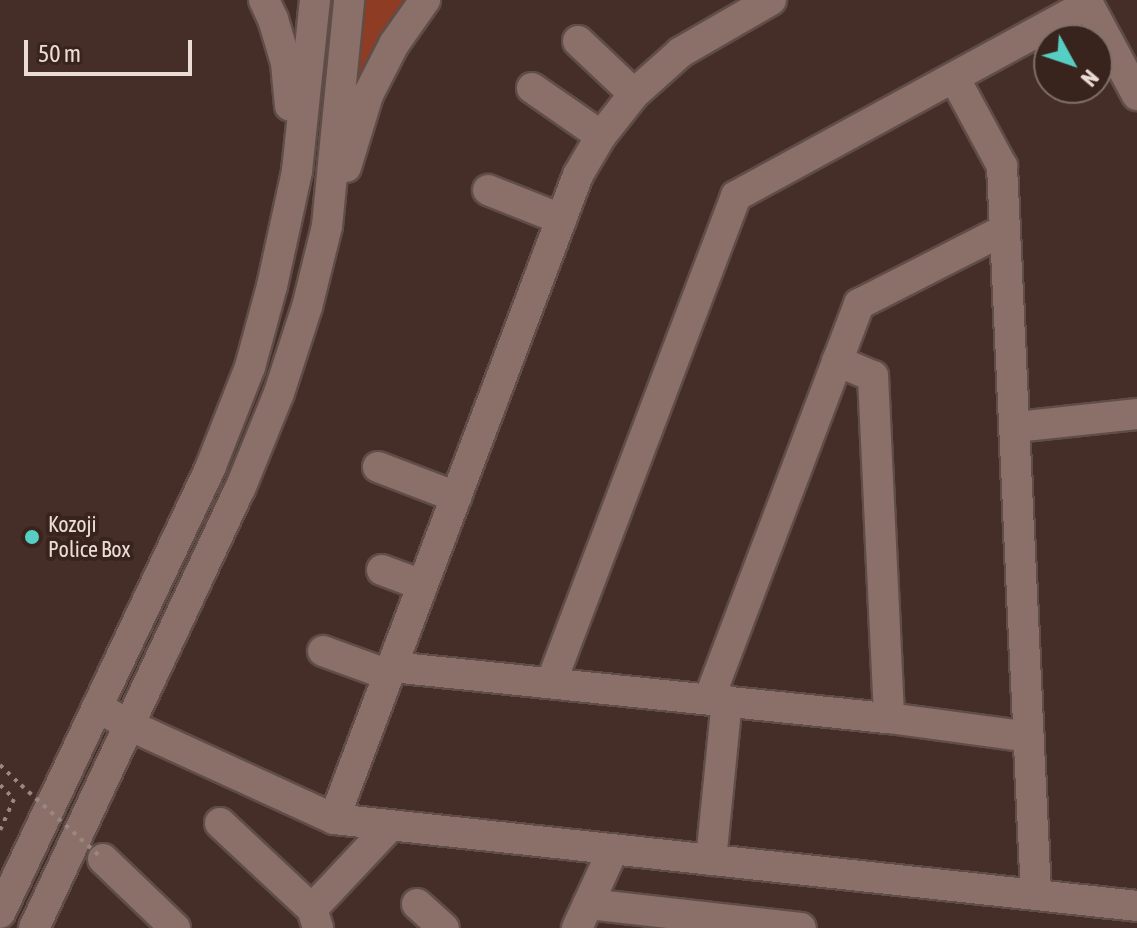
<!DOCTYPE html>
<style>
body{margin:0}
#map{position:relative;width:1137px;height:928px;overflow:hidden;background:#442e27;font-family:"Asap Condensed",sans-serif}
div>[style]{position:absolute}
.green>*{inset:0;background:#8e3c23}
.path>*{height:4px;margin-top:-2px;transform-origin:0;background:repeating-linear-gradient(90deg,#9a8781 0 4px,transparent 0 10px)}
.roads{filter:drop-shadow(2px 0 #604d48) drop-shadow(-2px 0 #604d48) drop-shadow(0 2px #604d48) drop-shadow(0 -2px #604d48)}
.minor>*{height:30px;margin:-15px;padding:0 15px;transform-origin:15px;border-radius:15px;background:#8a7068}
.path-bridge>*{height:4px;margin-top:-2px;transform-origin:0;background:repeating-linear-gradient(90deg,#9a8781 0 4px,transparent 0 10px)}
.dots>*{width:22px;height:22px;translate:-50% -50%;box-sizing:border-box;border:4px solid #39241d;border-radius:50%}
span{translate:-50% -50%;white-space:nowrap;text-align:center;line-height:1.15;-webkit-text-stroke:8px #39241d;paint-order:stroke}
.poi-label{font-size:22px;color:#ebdcd7}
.left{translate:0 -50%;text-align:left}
.north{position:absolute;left:1033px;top:24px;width:80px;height:80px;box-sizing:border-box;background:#39241d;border:2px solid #806e67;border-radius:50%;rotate:130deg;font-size:22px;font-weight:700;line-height:32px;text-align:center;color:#ebdcd7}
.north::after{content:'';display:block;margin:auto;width:28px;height:36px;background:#56cec3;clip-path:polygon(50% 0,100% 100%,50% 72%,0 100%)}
.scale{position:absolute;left:24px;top:40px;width:168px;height:36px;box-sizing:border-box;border:4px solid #ebdcd7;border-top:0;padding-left:10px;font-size:24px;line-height:28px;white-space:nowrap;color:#ebdcd7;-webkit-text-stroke:6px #39241d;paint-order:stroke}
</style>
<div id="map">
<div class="green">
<div style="clip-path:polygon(357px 0,406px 0,367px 61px,351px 103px)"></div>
</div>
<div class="path">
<div style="left:0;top:765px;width:29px;rotate:44deg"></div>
<div style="left:0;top:785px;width:20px;rotate:45deg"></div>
<div style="left:14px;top:799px;width:34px;rotate:114deg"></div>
</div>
<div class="roads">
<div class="minor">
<div style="left:264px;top:0;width:21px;rotate:65deg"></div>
<div style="left:273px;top:19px;width:46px;rotate:73.5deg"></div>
<div style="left:286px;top:63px;width:43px;rotate:84.7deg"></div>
<div style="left:1086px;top:0;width:108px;rotate:61.8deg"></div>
<div style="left:578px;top:41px;width:77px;rotate:43.4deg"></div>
<div style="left:955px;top:79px;width:99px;rotate:61.6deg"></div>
<div style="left:1002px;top:166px;width:729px;rotate:87.33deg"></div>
<div style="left:532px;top:88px;width:84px;rotate:34.8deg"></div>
<div style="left:346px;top:167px;width:75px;rotate:-73deg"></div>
<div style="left:368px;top:95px;width:57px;rotate:-63deg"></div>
<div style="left:394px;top:44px;width:54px;rotate:-54.8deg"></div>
<div style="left:488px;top:190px;width:79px;rotate:21.7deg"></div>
<div style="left:837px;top:361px;width:39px;rotate:23deg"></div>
<div style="left:873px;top:376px;width:342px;rotate:87.3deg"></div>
<div style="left:1016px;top:427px;width:122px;rotate:-6.1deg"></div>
<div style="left:378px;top:467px;width:84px;rotate:21deg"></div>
<div style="left:382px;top:570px;width:43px;rotate:20.6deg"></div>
<div style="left:323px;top:651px;width:70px;rotate:20deg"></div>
<div style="left:392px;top:667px;width:500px;rotate:5.9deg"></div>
<div style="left:889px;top:718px;width:141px;rotate:7.7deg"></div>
<div style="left:551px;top:683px;width:521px;rotate:-69.2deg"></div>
<div style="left:736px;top:196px;width:401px;rotate:-28.6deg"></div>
<div style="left:709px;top:699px;width:423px;rotate:-69.2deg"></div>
<div style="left:859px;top:304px;width:163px;rotate:-27deg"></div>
<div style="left:97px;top:707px;width:39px;rotate:29deg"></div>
<div style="left:131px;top:726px;width:223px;rotate:24.6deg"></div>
<div style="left:334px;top:819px;width:808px;rotate:6.18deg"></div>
<div style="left:334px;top:819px;width:689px;rotate:-69.25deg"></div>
<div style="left:578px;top:175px;width:45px;rotate:-59.5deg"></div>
<div style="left:601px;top:136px;width:53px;rotate:-51.8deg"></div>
<div style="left:634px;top:94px;width:63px;rotate:-41.8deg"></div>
<div style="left:681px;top:52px;width:104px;rotate:-30deg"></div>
<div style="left:220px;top:823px;width:126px;rotate:43.1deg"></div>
<div style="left:312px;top:909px;width:20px;rotate:72deg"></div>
<div style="left:103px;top:859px;width:100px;rotate:43.8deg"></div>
<div style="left:711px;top:860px;width:160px;rotate:-84.3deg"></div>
<div style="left:417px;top:904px;width:36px;rotate:42deg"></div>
<div style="left:588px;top:904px;width:214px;rotate:6.4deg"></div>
<div style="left:312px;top:909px;width:114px;rotate:-46.8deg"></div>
<div style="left:0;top:913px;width:494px;rotate:-64.7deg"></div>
<div style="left:211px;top:466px;width:106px;rotate:-68.5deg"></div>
<div style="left:250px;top:367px;width:84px;rotate:-74.8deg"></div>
<div style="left:272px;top:286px;width:118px;rotate:-77.7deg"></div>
<div style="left:297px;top:171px;width:172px;rotate:-84deg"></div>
<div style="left:34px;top:928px;width:485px;rotate:-64.9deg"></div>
<div style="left:240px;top:489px;width:104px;rotate:-67.9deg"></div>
<div style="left:279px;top:393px;width:90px;rotate:-72deg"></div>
<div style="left:307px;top:307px;width:83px;rotate:-76.1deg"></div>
<div style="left:327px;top:226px;width:227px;rotate:-84.4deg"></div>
<div style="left:577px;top:928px;width:86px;rotate:-65.2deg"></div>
</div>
</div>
<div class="path-bridge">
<div style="left:21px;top:785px;width:110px;rotate:42.1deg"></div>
</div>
<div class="dots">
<div style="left:32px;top:537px;background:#56cec3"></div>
</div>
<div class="poi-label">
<span class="left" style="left:48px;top:537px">Kozoji<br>Police Box</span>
</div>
<div class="north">N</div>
<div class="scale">50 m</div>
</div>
